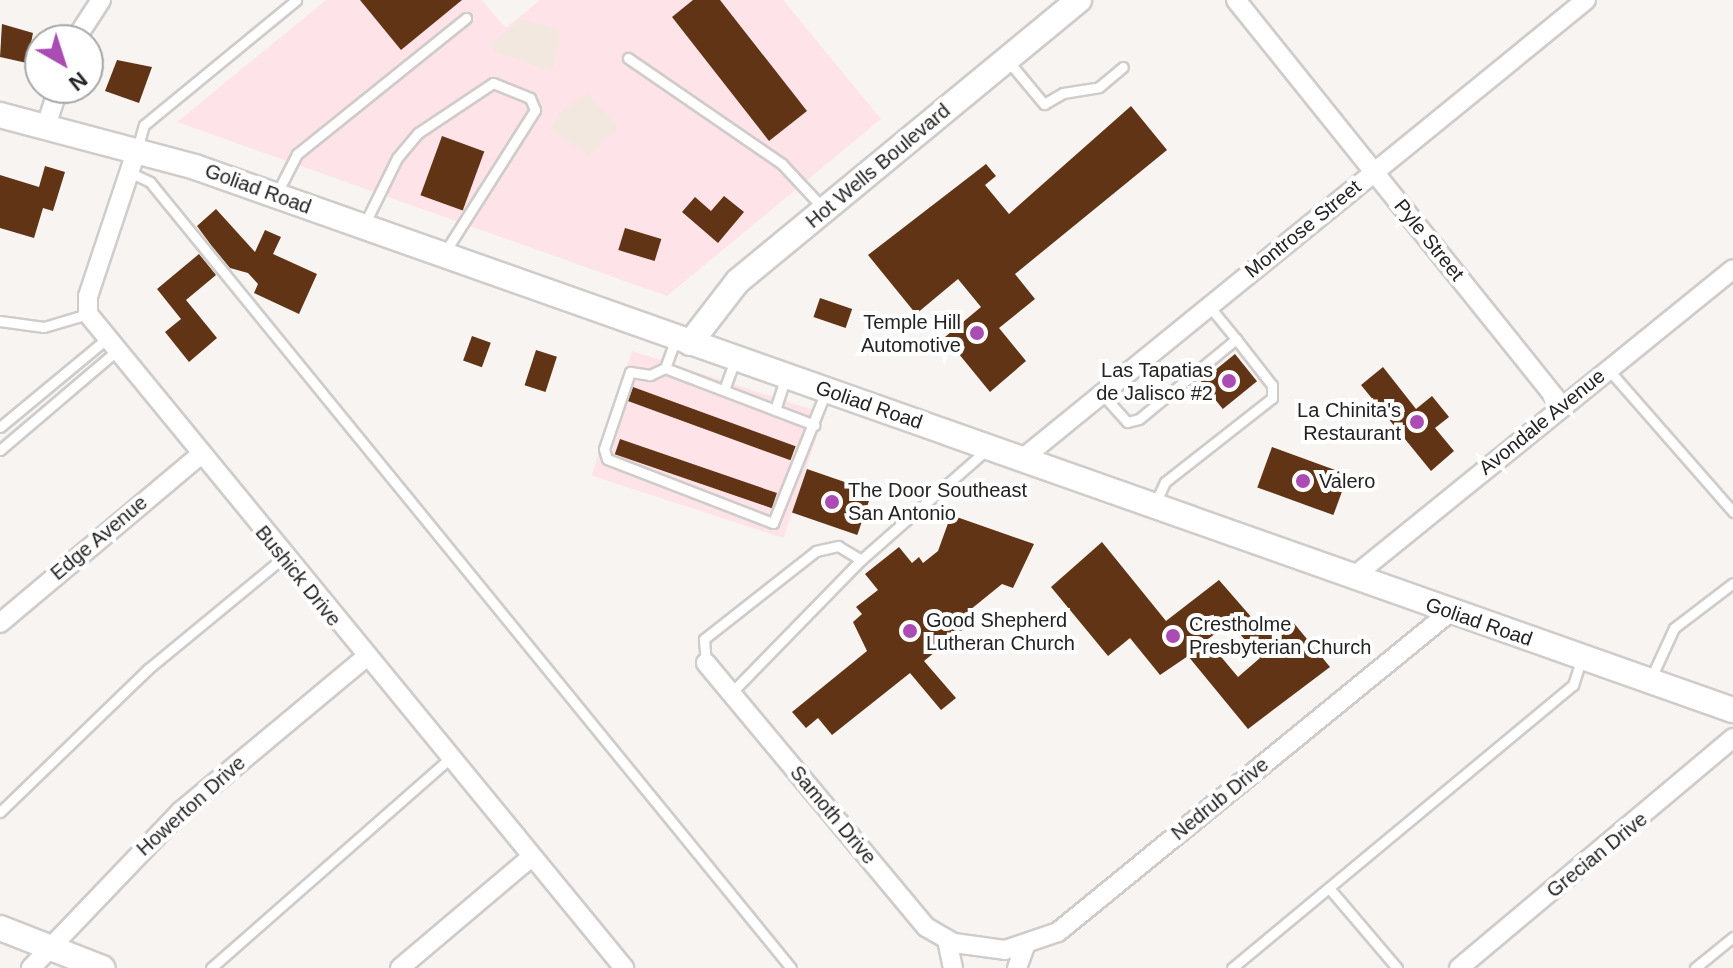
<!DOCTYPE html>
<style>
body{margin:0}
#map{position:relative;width:1733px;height:968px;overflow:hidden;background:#f8f4f2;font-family:Arial,sans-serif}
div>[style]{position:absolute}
.commercial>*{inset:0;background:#fee3e9;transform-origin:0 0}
.built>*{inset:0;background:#f2e8e0}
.building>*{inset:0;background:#603414;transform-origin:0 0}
.roads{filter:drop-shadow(2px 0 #cfccca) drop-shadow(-2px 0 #cfccca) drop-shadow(0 2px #cfccca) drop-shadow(0 -2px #cfccca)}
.lane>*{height:9px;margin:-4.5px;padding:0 4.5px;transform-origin:4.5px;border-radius:4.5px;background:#fff}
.street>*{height:18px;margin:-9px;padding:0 9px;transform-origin:9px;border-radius:9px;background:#fff}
.secondary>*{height:24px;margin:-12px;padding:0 12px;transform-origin:12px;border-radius:12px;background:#fff}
.dots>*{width:22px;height:22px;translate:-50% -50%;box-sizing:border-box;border:4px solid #fff;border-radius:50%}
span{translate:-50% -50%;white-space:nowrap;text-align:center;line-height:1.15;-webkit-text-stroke:8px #fff;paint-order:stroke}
.street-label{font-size:20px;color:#242322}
.poi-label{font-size:20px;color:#242322}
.right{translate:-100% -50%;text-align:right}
.left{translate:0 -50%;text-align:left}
.north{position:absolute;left:24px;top:24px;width:80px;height:80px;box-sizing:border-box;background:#fff;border:2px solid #a7a7a7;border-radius:50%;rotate:141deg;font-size:22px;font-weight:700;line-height:32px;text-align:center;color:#242322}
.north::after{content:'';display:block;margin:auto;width:28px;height:36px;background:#ab4cb4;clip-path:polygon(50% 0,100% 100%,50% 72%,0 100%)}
</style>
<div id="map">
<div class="commercial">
<div style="clip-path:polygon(326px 0,482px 0,506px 28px,540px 0,783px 0,881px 119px,667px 296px,177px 122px)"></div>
<div style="left:632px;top:351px;width:202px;height:131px;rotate:18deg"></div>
</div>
<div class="built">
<div style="clip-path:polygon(521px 19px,561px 30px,552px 71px,495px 52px,491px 44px)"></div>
<div style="clip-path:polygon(588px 93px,618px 128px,589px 155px,550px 129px,559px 113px)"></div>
</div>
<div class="building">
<div style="clip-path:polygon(360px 0,462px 0,401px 50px)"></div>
<div style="clip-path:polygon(693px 0,720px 0,807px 111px,769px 141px,672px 17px)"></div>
<div style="clip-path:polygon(2px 24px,33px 33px,27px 63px,0 57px)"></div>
<div style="clip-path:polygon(117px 60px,152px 67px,139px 103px,105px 91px)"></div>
<div style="clip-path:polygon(1131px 106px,1167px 150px,1015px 274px,1035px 299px,999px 328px,1026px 361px,990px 392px,945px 337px,981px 307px,958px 279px,916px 314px,868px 255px,986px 164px,996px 176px,985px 185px,1009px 214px)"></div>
<div style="left:442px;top:136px;width:45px;height:63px;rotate:20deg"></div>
<div style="clip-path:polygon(45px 166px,65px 172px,53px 211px,43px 208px,34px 238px,0 228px,0 175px,39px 187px)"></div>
<div style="clip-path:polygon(724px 196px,744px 212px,718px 243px,682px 212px,695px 197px,711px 211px)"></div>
<div style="clip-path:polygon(216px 209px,255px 252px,265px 230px,281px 237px,273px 254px,317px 274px,299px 314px,254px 293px,258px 284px,248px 273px,230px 268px,211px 245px,197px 226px)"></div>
<div style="left:625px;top:228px;width:38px;height:23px;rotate:17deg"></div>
<div style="clip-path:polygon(199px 254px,216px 275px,186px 300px,217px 338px,189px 362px,165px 332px,181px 319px,157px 289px)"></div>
<div style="left:820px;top:298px;width:34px;height:20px;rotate:19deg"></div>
<div style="left:472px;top:336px;width:20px;height:26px;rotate:20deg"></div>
<div style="left:536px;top:350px;width:22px;height:37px;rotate:18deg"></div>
<div style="left:1235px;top:354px;width:35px;height:44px;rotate:51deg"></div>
<div style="clip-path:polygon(1383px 367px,1416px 409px,1432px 396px,1449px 417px,1435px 428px,1454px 451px,1431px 471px,1361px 385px)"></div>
<div style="left:633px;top:387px;width:173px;height:15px;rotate:20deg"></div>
<div style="left:620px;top:439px;width:166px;height:16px;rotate:19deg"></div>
<div style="left:1272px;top:447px;width:81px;height:43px;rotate:20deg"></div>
<div style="left:807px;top:469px;width:69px;height:46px;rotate:19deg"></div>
<div style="clip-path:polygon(951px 515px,1034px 544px,1013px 588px,1002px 584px,965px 614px,972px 622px,924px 661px,956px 698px,941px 710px,910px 673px,832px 735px,818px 718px,806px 728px,792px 712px,867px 651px,853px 622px,862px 614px,856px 607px,878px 590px,865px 574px,899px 547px,912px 563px,919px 557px,923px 563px,938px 551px)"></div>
<div style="clip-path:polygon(evenodd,1102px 542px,1166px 621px,1219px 580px,1266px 634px,1288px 616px,1330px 667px,1248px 729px,1188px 656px,1160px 675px,1130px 638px,1108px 656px,1051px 587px,1102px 542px,1230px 622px,1260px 658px,1238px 677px,1207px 640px,1230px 622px)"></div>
</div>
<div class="roads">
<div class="lane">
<div style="left:628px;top:58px;width:187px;rotate:34.5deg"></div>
<div style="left:782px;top:164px;width:62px;rotate:47deg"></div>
<div style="left:1009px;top:62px;width:55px;rotate:50.2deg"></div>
<div style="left:1044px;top:104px;width:22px;rotate:-30deg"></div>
<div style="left:1063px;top:93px;width:36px;rotate:-9deg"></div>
<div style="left:1099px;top:87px;width:31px;rotate:-40deg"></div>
<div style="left:137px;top:149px;width:25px;rotate:-74deg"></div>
<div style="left:144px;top:125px;width:197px;rotate:-39.4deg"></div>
<div style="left:129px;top:172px;width:23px;rotate:25deg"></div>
<div style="left:150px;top:182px;width:1014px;rotate:50.8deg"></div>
<div style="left:276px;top:195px;width:46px;rotate:-62.9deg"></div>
<div style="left:297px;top:154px;width:217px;rotate:-38.8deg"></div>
<div style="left:365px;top:223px;width:72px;rotate:-63.8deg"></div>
<div style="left:397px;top:158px;width:33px;rotate:-50deg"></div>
<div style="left:418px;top:133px;width:90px;rotate:-33.7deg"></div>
<div style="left:493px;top:83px;width:40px;rotate:22deg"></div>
<div style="left:530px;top:98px;width:13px;rotate:67deg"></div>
<div style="left:535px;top:110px;width:168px;rotate:122.4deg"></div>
<div style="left:1209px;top:306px;width:43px;rotate:50.7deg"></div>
<div style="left:0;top:321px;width:44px;rotate:7.8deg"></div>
<div style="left:44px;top:327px;width:46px;rotate:-16.5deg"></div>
<div style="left:676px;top:338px;width:32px;rotate:110deg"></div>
<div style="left:665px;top:368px;width:17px;rotate:155deg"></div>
<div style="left:650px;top:375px;width:20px;rotate:-171deg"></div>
<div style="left:630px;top:372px;width:81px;rotate:108.7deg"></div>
<div style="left:604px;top:449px;width:10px;rotate:73deg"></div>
<div style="left:607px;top:459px;width:178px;rotate:21.1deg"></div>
<div style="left:773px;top:523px;width:142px;rotate:-68.1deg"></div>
<div style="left:665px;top:368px;width:160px;rotate:20.9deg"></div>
<div style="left:1608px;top:369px;width:190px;rotate:48.8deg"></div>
<div style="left:724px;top:390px;width:32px;rotate:-70deg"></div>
<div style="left:1102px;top:394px;width:38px;rotate:48deg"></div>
<div style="left:1127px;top:422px;width:12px;rotate:-14deg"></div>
<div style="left:1139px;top:419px;width:126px;rotate:-39.5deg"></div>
<div style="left:1236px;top:339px;width:58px;rotate:52deg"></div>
<div style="left:1272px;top:385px;width:13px;rotate:90deg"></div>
<div style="left:1272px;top:398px;width:136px;rotate:141.9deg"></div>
<div style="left:1165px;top:482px;width:23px;rotate:115deg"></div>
<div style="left:775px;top:410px;width:36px;rotate:-72deg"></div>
<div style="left:0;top:427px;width:136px;rotate:-39.6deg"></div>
<div style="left:0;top:450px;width:151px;rotate:-40.4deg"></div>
<div style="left:706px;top:663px;width:24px;rotate:-95deg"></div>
<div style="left:704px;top:639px;width:142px;rotate:-38.2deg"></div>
<div style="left:816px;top:551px;width:23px;rotate:-13deg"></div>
<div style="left:838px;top:546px;width:27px;rotate:31deg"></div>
<div style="left:1651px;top:678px;width:55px;rotate:-65.3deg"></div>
<div style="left:1674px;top:628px;width:74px;rotate:-37.3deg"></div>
<div style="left:731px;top:693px;width:186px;rotate:-45.7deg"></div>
<div style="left:861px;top:560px;width:167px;rotate:-41.3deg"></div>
<div style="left:0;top:812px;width:206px;rotate:-44deg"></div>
<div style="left:148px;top:669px;width:176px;rotate:-39.5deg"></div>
<div style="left:1329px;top:888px;width:105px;rotate:49.6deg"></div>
<div style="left:211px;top:968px;width:317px;rotate:-41.3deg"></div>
<div style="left:1232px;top:968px;width:443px;rotate:-39.7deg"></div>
<div style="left:1573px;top:685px;width:28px;rotate:-72deg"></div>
<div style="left:1695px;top:968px;width:49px;rotate:-39.2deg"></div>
</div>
<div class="street">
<div style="left:1236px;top:0;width:521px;rotate:51.24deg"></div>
<div style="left:75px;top:40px;width:48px;rotate:-57deg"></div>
<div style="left:46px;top:126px;width:40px;rotate:-72deg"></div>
<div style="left:137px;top:149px;width:155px;rotate:108.4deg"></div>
<div style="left:88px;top:296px;width:18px;rotate:90deg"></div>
<div style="left:88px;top:314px;width:846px;rotate:50.66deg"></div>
<div style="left:1022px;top:459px;width:727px;rotate:-39.14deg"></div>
<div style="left:1353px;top:577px;width:489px;rotate:-39deg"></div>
<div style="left:0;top:623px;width:261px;rotate:-40deg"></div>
<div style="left:706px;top:663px;width:344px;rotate:50.2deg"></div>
<div style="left:926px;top:927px;width:32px;rotate:30deg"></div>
<div style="left:954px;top:943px;width:51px;rotate:7.8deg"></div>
<div style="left:1005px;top:950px;width:56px;rotate:-18.8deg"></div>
<div style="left:1058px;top:932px;width:506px;rotate:-39.23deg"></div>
<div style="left:947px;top:940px;width:29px;rotate:78deg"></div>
<div style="left:31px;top:968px;width:216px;rotate:-46.3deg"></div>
<div style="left:180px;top:812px;width:241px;rotate:-39.8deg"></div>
<div style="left:400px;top:968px;width:170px;rotate:-40.2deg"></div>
<div style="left:1017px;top:968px;width:23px;rotate:-70deg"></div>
<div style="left:1459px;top:968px;width:358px;rotate:-40deg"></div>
</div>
<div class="secondary">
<div style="left:0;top:115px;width:202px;rotate:14.9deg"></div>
<div style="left:195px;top:167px;width:1631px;rotate:19.45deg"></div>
<div style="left:690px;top:343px;width:78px;rotate:-52.3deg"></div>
<div style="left:738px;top:281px;width:442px;rotate:-39.5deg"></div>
<div style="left:0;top:928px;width:110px;rotate:21.4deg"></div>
</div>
</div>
<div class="dots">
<div style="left:977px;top:333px;background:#ab4cb4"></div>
<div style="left:1229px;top:381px;background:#ab4cb4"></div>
<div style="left:1417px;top:422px;background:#ab4cb4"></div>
<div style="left:1303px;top:481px;background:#ab4cb4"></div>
<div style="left:832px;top:502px;background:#ab4cb4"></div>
<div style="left:910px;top:631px;background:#ab4cb4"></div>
<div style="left:1173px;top:636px;background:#ab4cb4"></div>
</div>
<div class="street-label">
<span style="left:878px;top:166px;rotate:-40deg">Hot Wells Boulevard</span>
<span style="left:258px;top:189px;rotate:20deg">Goliad Road</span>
<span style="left:1303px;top:229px;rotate:-39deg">Montrose Street</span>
<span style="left:1429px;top:240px;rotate:51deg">Pyle Street</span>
<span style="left:869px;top:405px;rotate:19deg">Goliad Road</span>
<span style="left:1542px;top:422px;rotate:-39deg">Avondale Avenue</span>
<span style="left:99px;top:538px;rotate:-40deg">Edge Avenue</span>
<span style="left:298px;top:576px;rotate:51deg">Bushick Drive</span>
<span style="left:1479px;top:622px;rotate:19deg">Goliad Road</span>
<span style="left:1220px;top:799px;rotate:-39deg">Nedrub Drive</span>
<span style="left:191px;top:806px;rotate:-42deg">Howerton Drive</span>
<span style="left:833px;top:815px;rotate:50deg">Samoth Drive</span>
<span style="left:1597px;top:855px;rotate:-39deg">Grecian Drive</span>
</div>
<div class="poi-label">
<span class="right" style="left:961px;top:334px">Temple Hill<br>Automotive</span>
<span class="right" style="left:1213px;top:382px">Las Tapatias<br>de Jalisco #2</span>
<span class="right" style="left:1401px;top:422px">La Chinita's<br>Restaurant</span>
<span class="left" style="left:1319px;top:481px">Valero</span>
<span class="left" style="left:848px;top:502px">The Door Southeast<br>San Antonio</span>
<span class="left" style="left:926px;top:632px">Good Shepherd<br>Lutheran Church</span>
<span class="left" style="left:1189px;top:636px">Crestholme<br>Presbyterian Church</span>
</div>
<div class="north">N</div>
</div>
